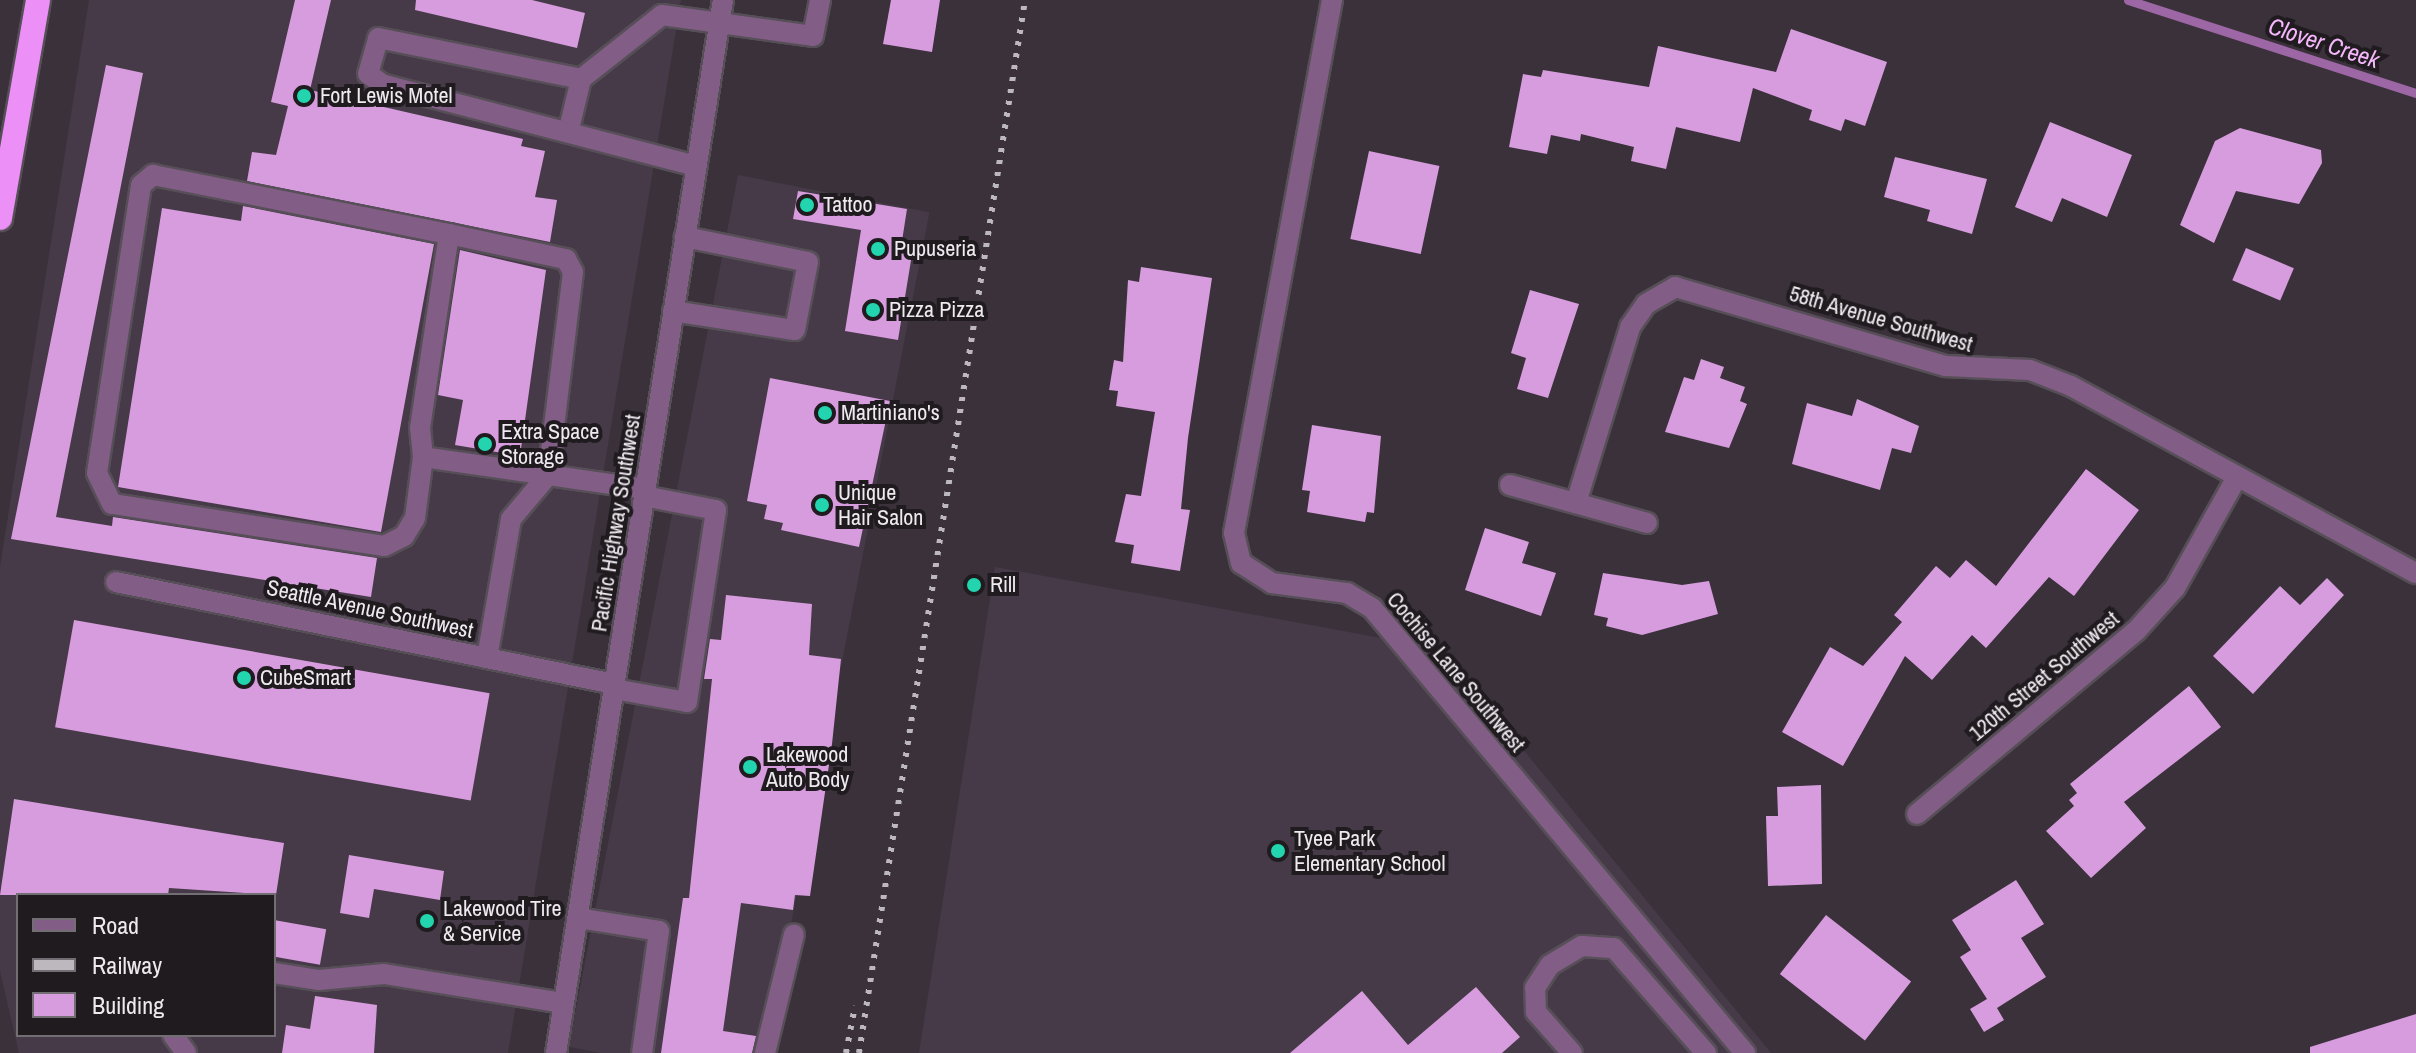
<!DOCTYPE html>
<style>
body{margin:0}
#map{position:relative;width:2416px;height:1053px;overflow:hidden;background:#3a313b;font-family:"Archivo Narrow",sans-serif}
div>[style]{position:absolute}
.built>*{inset:0;background:#463a48;transform-origin:0 0}
.stream>*{height:9px;margin:-4.5px;padding:0 4.5px;transform-origin:4.5px;border-radius:4.5px;background:#9d66a4}
.building>*{inset:0;background:#d79cdd;transform-origin:0 0}
.roads{filter:drop-shadow(2px 0 #574f58) drop-shadow(-2px 0 #574f58) drop-shadow(0 2px #574f58) drop-shadow(0 -2px #574f58)}
.minor>*{height:20px;margin:-10px;padding:0 10px;transform-origin:10px;border-radius:10px;background:#825d86}
.highway>*{height:24px;margin:-12px;padding:0 12px;transform-origin:12px;border-radius:12px;background:#ec90f7}
.rail>*{height:6px;margin-top:-3px;transform-origin:0;background:repeating-linear-gradient(90deg,#bdb7be 0 4px,transparent 0 12px)}
.dots>*{width:22px;height:22px;translate:-50% -50%;box-sizing:border-box;border:4px solid #1f1b1f;border-radius:50%}
span{translate:-50% -50%;white-space:nowrap;text-align:center;line-height:1.15;-webkit-text-stroke:8px #1f1b1f;paint-order:stroke}
.poi-label{font-size:22px;color:#efeaf0}
.left{translate:0 -50%;text-align:left}
.street-label{font-size:22px;color:#efeaf0}
.water-label{font-size:24px;color:#f5b7fb;font-style:italic}
.legend{position:absolute;left:16px;top:893px;width:260px;height:144px;box-sizing:border-box;background:#1f1b1f;border:2px solid #726e73;margin:0;padding:10px 14px;list-style:none;font-size:24px;color:#efeaf0}
.legend li{display:flex;align-items:center;gap:16px;height:40px}
.legend b{width:40px;border:2px solid #726e73}
</style>
<div id="map">
<div class="built">
<div style="clip-path:polygon(evenodd,89px 0,681px 0,508px 1053px,19px 1053px,0 971px,0 567px,89px 0,18px 895px,274px 895px,274px 1035px,18px 1035px,18px 895px)"></div>
<div style="left:738px;top:175px;width:195px;height:888px;rotate:11deg"></div>
<div style="clip-path:polygon(995px 567px,1441px 649px,1771px 1053px,919px 1053px)"></div>
</div>
<div class="stream">
<div style="left:2128px;top:0;width:303px;rotate:17.9deg"></div>
</div>
<div class="building">
<div style="clip-path:polygon(295px 0,331px 0,310px 90px,523px 139px,521px 146px,545px 151px,535px 197px,557px 200px,550px 242px,247px 181px,252px 152px,276px 155px,288px 106px,271px 102px)"></div>
<div style="clip-path:polygon(416px 0,532px 0,585px 13px,577px 48px,415px 10px)"></div>
<div style="clip-path:polygon(891px 0,940px 0,932px 52px,883px 44px)"></div>
<div style="clip-path:polygon(1791px 29px,1887px 62px,1865px 126px,1845px 119px,1841px 131px,1809px 120px,1812px 110px,1753px 88px,1740px 142px,1676px 127px,1666px 169px,1631px 161px,1634px 147px,1581px 134px,1580px 141px,1551px 135px,1547px 154px,1509px 147px,1523px 74px,1541px 77px,1543px 70px,1649px 87px,1658px 46px,1776px 72px)"></div>
<div style="clip-path:polygon(106px 65px,143px 73px,56px 517px,112px 526px,113px 517px,377px 558px,371px 597px,11px 539px)"></div>
<div style="clip-path:polygon(2050px 122px,2132px 155px,2107px 217px,2062px 198px,2052px 222px,2015px 207px)"></div>
<div style="clip-path:polygon(2240px 128px,2321px 150px,2322px 163px,2299px 204px,2236px 191px,2214px 243px,2180px 225px,2215px 141px)"></div>
<div style="left:1369px;top:151px;width:72px;height:90px;rotate:12deg"></div>
<div style="clip-path:polygon(1895px 157px,1987px 179px,1972px 234px,1927px 221px,1930px 210px,1884px 197px)"></div>
<div style="clip-path:polygon(798px 191px,907px 209px,902px 241px,914px 242px,898px 340px,845px 331px,861px 230px,793px 219px)"></div>
<div style="clip-path:polygon(243px 206px,434px 244px,381px 532px,118px 487px,162px 208px,241px 221px)"></div>
<div style="left:2246px;top:248px;width:52px;height:35px;rotate:23deg"></div>
<div style="clip-path:polygon(460px 250px,546px 270px,520px 456px,455px 445px,463px 400px,438px 395px)"></div>
<div style="clip-path:polygon(1141px 267px,1212px 278px,1188px 438px,1181px 509px,1190px 510px,1180px 571px,1131px 563px,1134px 545px,1115px 542px,1126px 494px,1141px 496px,1155px 412px,1116px 406px,1118px 391px,1109px 390px,1114px 360px,1123px 362px,1128px 280px,1139px 282px)"></div>
<div style="clip-path:polygon(1530px 290px,1579px 304px,1548px 398px,1517px 389px,1526px 358px,1511px 353px)"></div>
<div style="clip-path:polygon(1701px 359px,1724px 367px,1720px 378px,1745px 387px,1740px 401px,1747px 404px,1729px 448px,1665px 432px,1684px 377px,1694px 380px)"></div>
<div style="clip-path:polygon(770px 378px,890px 401px,859px 547px,781px 530px,783px 523px,764px 519px,767px 505px,747px 501px)"></div>
<div style="clip-path:polygon(1857px 399px,1919px 426px,1911px 453px,1892px 448px,1880px 490px,1792px 464px,1807px 403px,1852px 416px)"></div>
<div style="clip-path:polygon(1312px 425px,1381px 436px,1374px 513px,1367px 512px,1365px 522px,1307px 512px,1310px 491px,1302px 490px)"></div>
<div style="clip-path:polygon(2086px 469px,2139px 510px,2074px 596px,2049px 577px,1986px 648px,1972px 635px,1932px 680px,1905px 656px,1843px 766px,1782px 732px,1830px 647px,1863px 666px,1902px 622px,1894px 615px,1936px 566px,1950px 578px,1966px 560px,1996px 586px)"></div>
<div style="clip-path:polygon(1485px 528px,1529px 542px,1522px 563px,1556px 573px,1541px 616px,1465px 590px)"></div>
<div style="clip-path:polygon(1603px 573px,1682px 585px,1709px 581px,1718px 614px,1642px 635px,1606px 626px,1608px 618px,1594px 615px)"></div>
<div style="clip-path:polygon(2327px 578px,2344px 595px,2253px 694px,2213px 656px,2280px 586px,2300px 605px)"></div>
<div style="clip-path:polygon(726px 595px,812px 604px,809px 655px,841px 659px,832px 744px,810px 896px,795px 895px,793px 910px,741px 903px,723px 1031px,756px 1036px,752px 1053px,661px 1053px,683px 898px,689px 898px,712px 679px,704px 679px,710px 639px,721px 640px)"></div>
<div style="left:74px;top:620px;width:422px;height:109px;rotate:10deg"></div>
<div style="clip-path:polygon(2189px 686px,2221px 727px,2124px 802px,2146px 828px,2091px 878px,2046px 831px,2074px 806px,2069px 800px,2077px 793px,2070px 784px)"></div>
<div style="clip-path:polygon(1821px 785px,1822px 884px,1768px 886px,1766px 816px,1778px 816px,1777px 787px)"></div>
<div style="clip-path:polygon(14px 799px,284px 843px,276px 895px,169px 888px,168px 895px,0 895px)"></div>
<div style="clip-path:polygon(349px 855px,444px 871px,440px 900px,374px 889px,369px 918px,340px 913px)"></div>
<div style="clip-path:polygon(2016px 880px,2044px 924px,2021px 938px,2046px 977px,1997px 1008px,2004px 1020px,1984px 1032px,1970px 1009px,1987px 999px,1960px 957px,1971px 950px,1952px 920px)"></div>
<div style="left:1826px;top:915px;width:108px;height:75px;rotate:38deg"></div>
<div style="left:274px;top:920px;width:53px;height:36px;rotate:10deg"></div>
<div style="clip-path:polygon(1476px 987px,1520px 1037px,1502px 1053px,1290px 1053px,1362px 991px,1408px 1045px)"></div>
<div style="clip-path:polygon(315px 996px,377px 1005px,374px 1053px,282px 1053px,286px 1025px,310px 1029px)"></div>
<div style="clip-path:polygon(2416px 1014px,2416px 1053px,2310px 1053px,2310px 1047px)"></div>
</div>
<div class="roads">
<div class="minor">
<div style="left:1332px;top:0;width:542px;rotate:100.42deg"></div>
<div style="left:1234px;top:533px;width:31px;rotate:77deg"></div>
<div style="left:1241px;top:563px;width:37px;rotate:33deg"></div>
<div style="left:1272px;top:583px;width:76px;rotate:7.6deg"></div>
<div style="left:1347px;top:593px;width:29px;rotate:31deg"></div>
<div style="left:1372px;top:608px;width:581px;rotate:50.03deg"></div>
<div style="left:569px;top:129px;width:51px;rotate:-76.5deg"></div>
<div style="left:696px;top:166px;width:325px;rotate:-165.4deg"></div>
<div style="left:382px;top:84px;width:17px;rotate:-144deg"></div>
<div style="left:368px;top:74px;width:37px;rotate:-74deg"></div>
<div style="left:378px;top:38px;width:207px;rotate:11.4deg"></div>
<div style="left:581px;top:79px;width:103px;rotate:-38.3deg"></div>
<div style="left:662px;top:15px;width:152px;rotate:7.9deg"></div>
<div style="left:813px;top:36px;width:37px;rotate:-79deg"></div>
<div style="left:449px;top:234px;width:120px;rotate:12.1deg"></div>
<div style="left:566px;top:259px;width:15px;rotate:62deg"></div>
<div style="left:573px;top:272px;width:205px;rotate:97deg"></div>
<div style="left:548px;top:475px;width:57px;rotate:130.1deg"></div>
<div style="left:511px;top:519px;width:141px;rotate:99.8deg"></div>
<div style="left:673px;top:311px;width:123px;rotate:8.9deg"></div>
<div style="left:795px;top:330px;width:69px;rotate:-79.2deg"></div>
<div style="left:808px;top:262px;width:126px;rotate:-168.5deg"></div>
<div style="left:423px;top:457px;width:62px;rotate:97.5deg"></div>
<div style="left:415px;top:518px;width:21px;rotate:121deg"></div>
<div style="left:404px;top:536px;width:22px;rotate:153deg"></div>
<div style="left:384px;top:546px;width:275px;rotate:-171.2deg"></div>
<div style="left:112px;top:504px;width:34px;rotate:-116deg"></div>
<div style="left:97px;top:473px;width:291px;rotate:-81.3deg"></div>
<div style="left:141px;top:185px;width:16px;rotate:-40deg"></div>
<div style="left:153px;top:175px;width:302px;rotate:11.3deg"></div>
<div style="left:449px;top:234px;width:196px;rotate:98.5deg"></div>
<div style="left:420px;top:428px;width:29px;rotate:84deg"></div>
<div style="left:423px;top:457px;width:224px;rotate:8.2deg"></div>
<div style="left:1510px;top:485px;width:142px;rotate:15.5deg"></div>
<div style="left:1576px;top:503px;width:184px;rotate:-72.9deg"></div>
<div style="left:1630px;top:327px;width:28px;rotate:-55deg"></div>
<div style="left:1646px;top:304px;width:34px;rotate:-30deg"></div>
<div style="left:1675px;top:287px;width:282px;rotate:16.3deg"></div>
<div style="left:1946px;top:366px;width:84px;rotate:2.7deg"></div>
<div style="left:2030px;top:370px;width:44px;rotate:21.3deg"></div>
<div style="left:2071px;top:386px;width:392px;rotate:28.5deg"></div>
<div style="left:116px;top:582px;width:508px;rotate:11.58deg"></div>
<div style="left:614px;top:689px;width:74px;rotate:10.1deg"></div>
<div style="left:687px;top:702px;width:194px;rotate:-81.4deg"></div>
<div style="left:716px;top:510px;width:73px;rotate:-169deg"></div>
<div style="left:1917px;top:814px;width:285px;rotate:-39.9deg"></div>
<div style="left:2136px;top:631px;width:58px;rotate:-47.8deg"></div>
<div style="left:2175px;top:588px;width:125px;rotate:-60.8deg"></div>
<div style="left:578px;top:918px;width:82px;rotate:9.1deg"></div>
<div style="left:659px;top:931px;width:123px;rotate:97.9deg"></div>
<div style="left:274px;top:973px;width:46px;rotate:8.8deg"></div>
<div style="left:319px;top:980px;width:65px;rotate:-5.3deg"></div>
<div style="left:384px;top:974px;width:182px;rotate:9.2deg"></div>
<div style="left:173px;top:1035px;width:22px;rotate:54deg"></div>
<div style="left:556px;top:1053px;width:1066px;rotate:-80.99deg"></div>
<div style="left:765px;top:1053px;width:122px;rotate:-76.3deg"></div>
<div style="left:1572px;top:1053px;width:55px;rotate:-131.3deg"></div>
<div style="left:1536px;top:1012px;width:24px;rotate:-92deg"></div>
<div style="left:1535px;top:988px;width:27px;rotate:-57deg"></div>
<div style="left:1550px;top:965px;width:37px;rotate:-31deg"></div>
<div style="left:1582px;top:946px;width:32px;rotate:4deg"></div>
<div style="left:1614px;top:948px;width:140px;rotate:48.8deg"></div>
</div>
<div class="highway">
<div style="left:0;top:218px;width:221px;rotate:-80.1deg"></div>
</div>
</div>
<div class="rail">
<div style="left:846px;top:1053px;width:48px;rotate:-79.2deg"></div>
<div style="left:859px;top:1053px;width:1066px;rotate:-81.04deg"></div>
</div>
<div class="dots">
<div style="left:304px;top:96px;background:#22d5af"></div>
<div style="left:807px;top:205px;background:#22d5af"></div>
<div style="left:878px;top:249px;background:#22d5af"></div>
<div style="left:873px;top:310px;background:#22d5af"></div>
<div style="left:825px;top:413px;background:#22d5af"></div>
<div style="left:485px;top:444px;background:#22d5af"></div>
<div style="left:822px;top:505px;background:#22d5af"></div>
<div style="left:974px;top:585px;background:#22d5af"></div>
<div style="left:244px;top:678px;background:#22d5af"></div>
<div style="left:750px;top:767px;background:#22d5af"></div>
<div style="left:1278px;top:851px;background:#22d5af"></div>
<div style="left:427px;top:921px;background:#22d5af"></div>
</div>
<div class="poi-label">
<span class="left" style="left:320px;top:96px">Fort Lewis Motel</span>
<span class="left" style="left:823px;top:205px">Tattoo</span>
<span class="left" style="left:894px;top:249px">Pupuseria</span>
<span class="left" style="left:889px;top:310px">Pizza Pizza</span>
<span class="left" style="left:841px;top:413px">Martiniano's</span>
<span class="left" style="left:501px;top:444px">Extra Space<br>Storage</span>
<span class="left" style="left:838px;top:505px">Unique<br>Hair Salon</span>
<span class="left" style="left:990px;top:585px">Rill</span>
<span class="left" style="left:260px;top:678px">CubeSmart</span>
<span class="left" style="left:766px;top:767px">Lakewood<br>Auto Body</span>
<span class="left" style="left:1294px;top:851px">Tyee Park<br>Elementary School</span>
<span class="left" style="left:443px;top:921px">Lakewood Tire<br>&amp; Service</span>
</div>
<div class="street-label">
<span style="left:1881px;top:319px;rotate:16deg">58th Avenue Southwest</span>
<span style="left:616px;top:523px;rotate:-81deg">Pacific Highway Southwest</span>
<span style="left:370px;top:609px;rotate:12deg">Seattle Avenue Southwest</span>
<span style="left:1456px;top:672px;rotate:50deg">Cochise Lane Southwest</span>
<span style="left:2044px;top:676px;rotate:-40deg">120th Street Southwest</span>
</div>
<div class="water-label">
<span style="left:2324px;top:43px;rotate:18deg">Clover Creek</span>
</div>
<ul class="legend">
<li><b style="height:10px;background:#825d86"></b>Road</li>
<li><b style="height:10px;background:#bdb7be"></b>Railway</li>
<li><b style="height:22px;background:#d79cdd"></b>Building</li>
</ul>
</div>
